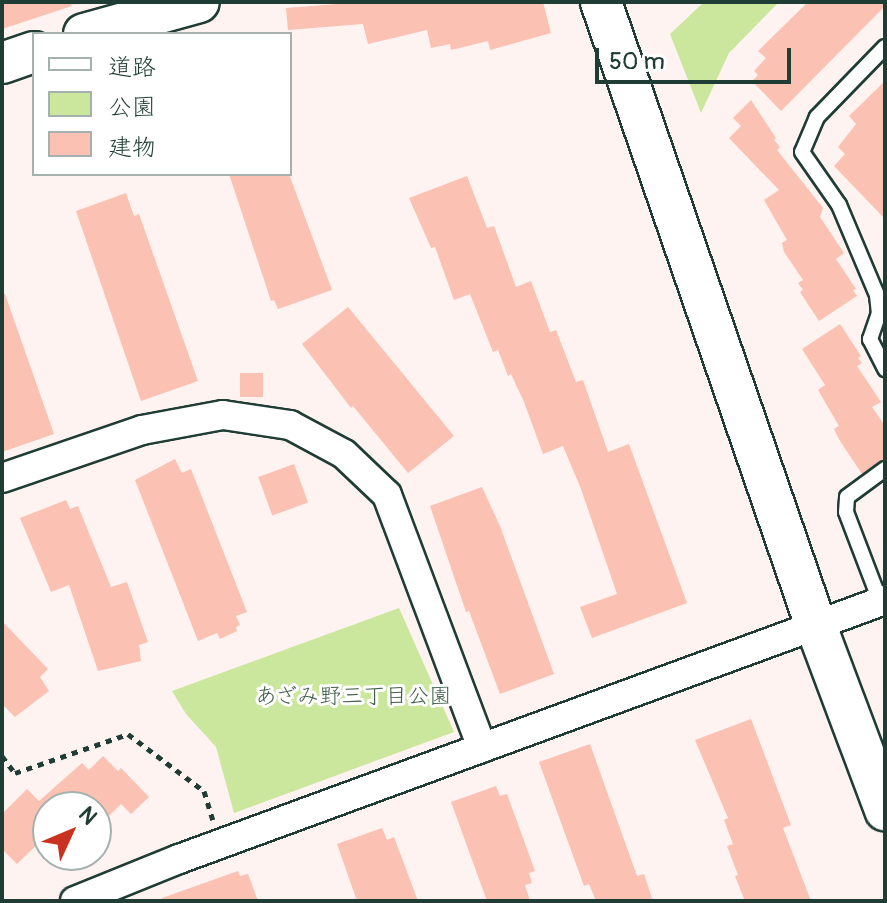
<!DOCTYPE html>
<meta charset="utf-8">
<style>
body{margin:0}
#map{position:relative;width:887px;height:903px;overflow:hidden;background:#fef3f0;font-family:Pangolin,"Klee One",sans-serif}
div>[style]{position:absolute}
.green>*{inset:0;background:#cbe69d}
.building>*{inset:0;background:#fbc1b2;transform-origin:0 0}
.path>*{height:5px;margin-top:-2.5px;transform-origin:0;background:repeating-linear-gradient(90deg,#1f3d34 0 6px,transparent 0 12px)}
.roads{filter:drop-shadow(2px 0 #1f3d34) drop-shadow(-2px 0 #1f3d34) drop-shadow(0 2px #1f3d34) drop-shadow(0 -2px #1f3d34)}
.lane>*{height:14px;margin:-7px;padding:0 7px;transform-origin:7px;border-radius:7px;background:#fff}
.street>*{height:28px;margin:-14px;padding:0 14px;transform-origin:14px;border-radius:14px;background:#fff}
.secondary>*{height:40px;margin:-20px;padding:0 20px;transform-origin:20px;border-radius:20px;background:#fff}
span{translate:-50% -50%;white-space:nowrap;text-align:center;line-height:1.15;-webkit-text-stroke:6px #fff;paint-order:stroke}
.park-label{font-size:22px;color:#415f49}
.frame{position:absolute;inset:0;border:4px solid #1f3d34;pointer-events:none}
.legend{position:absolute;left:32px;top:32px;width:260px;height:144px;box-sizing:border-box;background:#fff;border:2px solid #a5b1ae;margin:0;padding:10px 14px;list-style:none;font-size:24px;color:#1f3d34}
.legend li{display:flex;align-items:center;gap:16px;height:40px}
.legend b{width:40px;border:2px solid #a5b1ae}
.north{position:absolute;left:32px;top:791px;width:80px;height:80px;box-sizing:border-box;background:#fff;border:2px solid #a5b1ae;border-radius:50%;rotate:46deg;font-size:22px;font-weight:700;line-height:32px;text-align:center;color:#1f3d34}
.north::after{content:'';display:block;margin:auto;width:28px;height:36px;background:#c8321e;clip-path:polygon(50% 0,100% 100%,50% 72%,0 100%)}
.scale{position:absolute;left:595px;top:48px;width:196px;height:36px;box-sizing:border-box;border:4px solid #1f3d34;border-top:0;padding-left:10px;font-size:24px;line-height:28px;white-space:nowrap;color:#1f3d34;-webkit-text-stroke:6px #fff;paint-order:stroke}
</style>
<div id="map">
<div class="green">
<div style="clip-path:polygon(704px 2px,779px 2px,729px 53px,701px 113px,670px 34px)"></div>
<div style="clip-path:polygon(399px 608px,454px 732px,234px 813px,216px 747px,186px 714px,172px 691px)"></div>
</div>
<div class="building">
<div style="clip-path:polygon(2px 2px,71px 2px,72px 6px,2px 29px)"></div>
<div style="clip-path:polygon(362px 2px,543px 2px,551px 33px,490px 50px,488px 41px,451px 50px,450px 44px,431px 48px,427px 30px,368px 44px,363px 24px,288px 30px,286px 8px)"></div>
<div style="clip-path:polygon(808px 2px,885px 2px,885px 6px,781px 111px,752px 81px,758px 75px,754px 71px,766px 58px,758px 51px)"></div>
<div style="clip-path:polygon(885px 81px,885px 219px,834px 166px,845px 154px,838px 147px,856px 124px,849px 116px)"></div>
<div style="clip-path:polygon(751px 100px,776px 138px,774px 140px,780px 147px,777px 150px,823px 208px,820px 217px,844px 253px,836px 259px,856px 289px,853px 290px,857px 296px,819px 321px,800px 292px,803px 290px,798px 283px,803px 280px,784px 252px,782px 243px,787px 240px,764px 200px,779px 190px,729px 138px,741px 126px,733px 118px)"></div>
<div style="clip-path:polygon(229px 174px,289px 174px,332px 290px,278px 309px,274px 300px,271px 301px)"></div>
<div style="clip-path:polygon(467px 176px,487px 228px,494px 226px,516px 287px,531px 281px,550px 332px,556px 330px,576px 382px,583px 380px,608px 452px,629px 444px,687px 603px,592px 638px,580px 607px,617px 594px,581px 489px,563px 446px,543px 454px,524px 402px,511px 374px,508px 376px,498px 350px,493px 352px,470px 294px,454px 300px,435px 247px,431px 248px,409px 198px)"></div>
<div style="clip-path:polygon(126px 193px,134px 216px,139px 214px,198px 381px,141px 401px,76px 211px)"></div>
<div style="clip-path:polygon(2px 294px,5px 294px,54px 434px,2px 452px)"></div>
<div style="clip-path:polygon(348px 307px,454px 436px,408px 473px,353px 406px,351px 408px,302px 344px)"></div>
<div style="clip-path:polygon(840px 324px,861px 356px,858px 358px,862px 363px,857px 366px,881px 402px,872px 407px,885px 426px,885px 459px,862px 474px,840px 441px,834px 429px,839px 426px,818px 390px,825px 385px,802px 349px)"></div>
<div style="left:240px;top:373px;width:23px;height:24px"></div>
<div style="clip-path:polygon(175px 459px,182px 473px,191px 469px,247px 612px,236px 616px,240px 625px,236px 627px,237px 631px,220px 639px,217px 633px,198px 641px,135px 480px)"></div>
<div style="left:294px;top:464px;width:41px;height:38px;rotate:70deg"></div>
<div style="clip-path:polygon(482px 487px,500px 526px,554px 674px,500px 694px,469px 611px,466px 612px,430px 506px)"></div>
<div style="clip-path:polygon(66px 500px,70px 509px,78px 506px,111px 587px,127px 582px,148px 642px,139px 645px,141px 661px,98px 671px,69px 585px,51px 592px,20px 518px)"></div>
<div style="clip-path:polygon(2px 621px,48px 669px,40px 677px,49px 691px,15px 717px,2px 704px)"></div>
<div style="clip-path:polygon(751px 719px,791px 825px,783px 828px,811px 901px,745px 901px,735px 876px,738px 875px,727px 846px,733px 844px,724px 820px,728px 818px,695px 740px)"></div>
<div style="clip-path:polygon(590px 744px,637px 876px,644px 874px,653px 901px,596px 901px,589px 884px,584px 886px,539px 762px)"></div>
<div style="clip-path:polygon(103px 756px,118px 771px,121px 768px,149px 797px,131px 814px,121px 804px,96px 829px,96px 807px,44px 807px,48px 811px,48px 834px,17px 864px,2px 849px,2px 814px,27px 789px,39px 801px,82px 763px,89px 770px)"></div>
<div style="clip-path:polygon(496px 786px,500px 796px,507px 794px,535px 871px,529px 873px,532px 883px,525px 885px,530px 901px,487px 901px,451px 802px)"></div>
<div style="clip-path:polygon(382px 828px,387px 840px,394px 837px,418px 901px,357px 901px,337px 844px)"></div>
<div style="clip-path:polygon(238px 871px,240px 876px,248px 874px,258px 901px,163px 901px,162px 898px)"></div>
</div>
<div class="path">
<div style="left:2px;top:756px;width:21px;rotate:53deg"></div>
<div style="left:15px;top:773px;width:120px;rotate:-19deg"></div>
<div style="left:128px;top:734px;width:95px;rotate:36.9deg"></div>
<div style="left:204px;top:791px;width:30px;rotate:73deg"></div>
</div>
<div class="roads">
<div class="lane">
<div style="left:885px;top:47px;width:98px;rotate:134.2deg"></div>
<div style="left:817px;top:117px;width:38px;rotate:113deg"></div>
<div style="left:802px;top:152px;width:65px;rotate:55.1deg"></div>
<div style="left:839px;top:205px;width:98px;rotate:67.1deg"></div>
<div style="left:877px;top:295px;width:18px;rotate:84deg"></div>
<div style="left:879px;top:313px;width:28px;rotate:109deg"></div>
<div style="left:870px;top:339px;width:34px;rotate:63deg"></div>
<div style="left:880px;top:601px;width:95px;rotate:-110.9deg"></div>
<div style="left:846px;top:512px;width:15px;rotate:-86deg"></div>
<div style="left:847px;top:497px;width:47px;rotate:-36.4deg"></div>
</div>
<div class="street">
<div style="left:2px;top:478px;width:148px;rotate:-18.9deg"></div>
<div style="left:142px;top:430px;width:82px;rotate:-10.5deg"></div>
<div style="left:223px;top:415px;width:68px;rotate:8.5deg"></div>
<div style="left:290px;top:425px;width:61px;rotate:28.2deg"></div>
<div style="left:344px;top:454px;width:59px;rotate:43.6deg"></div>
<div style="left:387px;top:495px;width:270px;rotate:69.4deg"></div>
<div style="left:75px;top:901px;width:112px;rotate:-22deg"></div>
<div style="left:179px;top:859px;width:752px;rotate:-20.15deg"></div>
</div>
<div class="secondary">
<div style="left:601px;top:2px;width:660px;rotate:70.99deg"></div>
<div style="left:816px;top:626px;width:197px;rotate:69.4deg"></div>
<div style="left:84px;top:34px;width:119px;rotate:-15.5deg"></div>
<div style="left:2px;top:63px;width:34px;rotate:-19deg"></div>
</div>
</div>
<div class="park-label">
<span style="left:353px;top:697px">あざみ野三丁目公園</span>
</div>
<div class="frame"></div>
<ul class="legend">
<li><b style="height:10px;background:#fff"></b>道路</li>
<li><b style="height:22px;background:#cbe69d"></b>公園</li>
<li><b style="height:22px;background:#fbc1b2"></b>建物</li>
</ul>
<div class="north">N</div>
<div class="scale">50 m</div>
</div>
